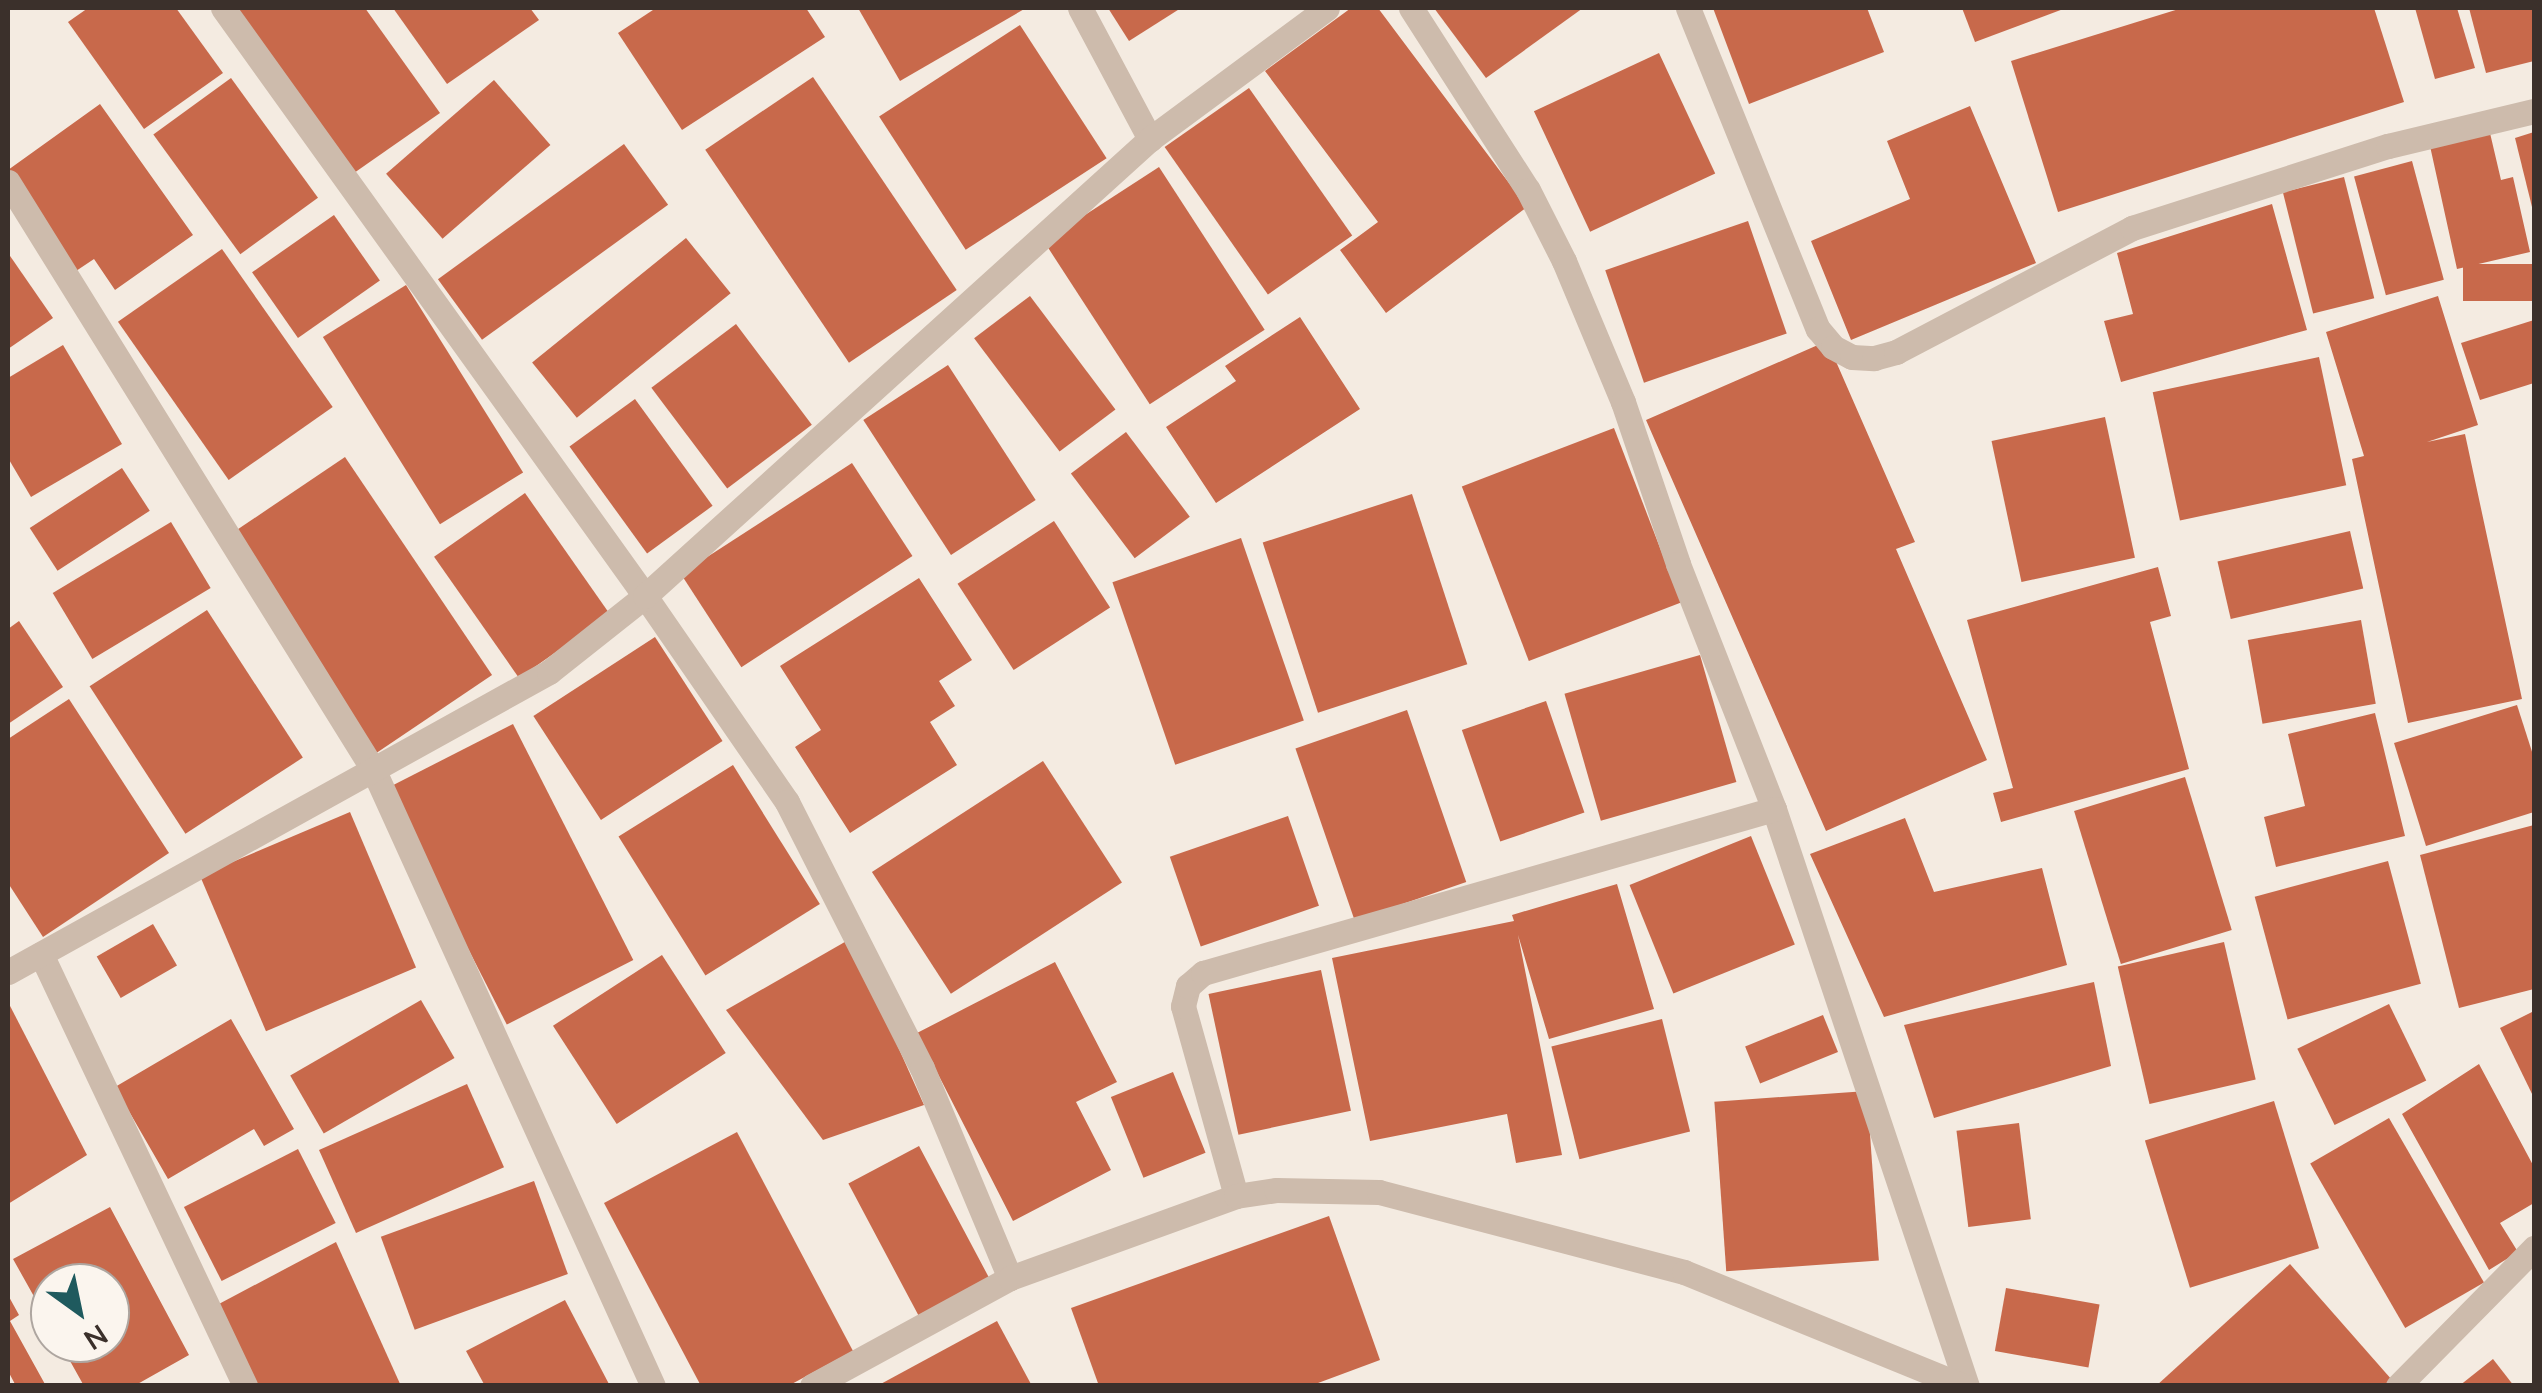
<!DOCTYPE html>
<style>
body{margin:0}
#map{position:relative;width:2542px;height:1393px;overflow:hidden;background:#f4ebe1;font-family:"Nunito Sans",sans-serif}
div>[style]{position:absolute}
.building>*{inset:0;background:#c8694b;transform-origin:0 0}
.minor>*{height:25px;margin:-12.5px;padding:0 12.5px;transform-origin:12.5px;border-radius:12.5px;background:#cdbbac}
span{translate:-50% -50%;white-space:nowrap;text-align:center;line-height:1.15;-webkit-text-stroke:8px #fbf5ee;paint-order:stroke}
.frame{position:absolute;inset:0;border:10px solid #3b302b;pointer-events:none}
.north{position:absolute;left:30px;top:1263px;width:100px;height:100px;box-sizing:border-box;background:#fbf5ee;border:2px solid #aea6a0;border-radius:50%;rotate:147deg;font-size:28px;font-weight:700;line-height:40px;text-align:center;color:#3b302b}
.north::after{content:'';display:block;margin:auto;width:35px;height:45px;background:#1f5a5e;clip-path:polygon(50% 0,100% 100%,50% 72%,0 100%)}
</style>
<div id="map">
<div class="building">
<div style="clip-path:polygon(88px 8px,176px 8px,223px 73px,144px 129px,68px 22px)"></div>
<div style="clip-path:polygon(237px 8px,365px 8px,440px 113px,354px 173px)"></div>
<div style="clip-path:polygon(393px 8px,530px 8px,539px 20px,447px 84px)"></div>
<div style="clip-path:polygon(656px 8px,806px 8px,825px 37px,682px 130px,618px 33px)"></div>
<div style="clip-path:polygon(858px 8px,1026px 8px,900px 81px)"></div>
<div style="clip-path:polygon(1108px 8px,1181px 8px,1129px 41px)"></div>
<div style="clip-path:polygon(1351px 8px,1378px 8px,1527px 207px,1386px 313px,1340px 250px,1378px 222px,1265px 71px)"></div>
<div style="clip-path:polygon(1434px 8px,1583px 8px,1486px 78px)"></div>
<div style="clip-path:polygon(1713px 8px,1867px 8px,1884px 52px,1749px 104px)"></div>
<div style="clip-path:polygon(1962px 8px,2066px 8px,1975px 42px)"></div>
<div style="clip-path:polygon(2182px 8px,2374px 8px,2404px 102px,2058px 212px,2011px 61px)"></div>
<div style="clip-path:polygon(2415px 8px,2457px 8px,2475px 68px,2435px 79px)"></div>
<div style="clip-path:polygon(2469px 8px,2534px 8px,2534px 61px,2486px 73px)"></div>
<div style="left:1020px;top:25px;width:159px;height:168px;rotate:57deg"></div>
<div style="left:1659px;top:53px;width:133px;height:138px;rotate:65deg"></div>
<div style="left:813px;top:77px;width:257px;height:130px;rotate:56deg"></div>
<div style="left:231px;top:78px;width:148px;height:96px;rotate:54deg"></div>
<div style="left:494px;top:80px;width:86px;height:143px;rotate:49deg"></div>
<div style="left:1249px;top:88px;width:180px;height:103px;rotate:55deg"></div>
<div style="clip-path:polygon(100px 104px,193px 235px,115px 290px,94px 259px,76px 271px,8px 170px)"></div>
<div style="clip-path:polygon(1970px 106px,2036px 263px,1851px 340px,1811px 241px,1910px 199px,1887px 141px)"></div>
<div style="clip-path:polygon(2534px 132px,2534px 211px,2533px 211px,2515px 138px)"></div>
<div style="clip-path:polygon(2490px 133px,2501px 180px,2513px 177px,2530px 252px,2457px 269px,2430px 146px)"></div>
<div style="left:624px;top:144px;width:75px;height:230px;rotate:54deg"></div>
<div style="left:2412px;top:161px;width:123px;height:60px;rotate:75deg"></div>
<div style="left:1159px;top:167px;width:194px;height:137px;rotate:57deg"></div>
<div style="left:2344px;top:177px;width:125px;height:63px;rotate:76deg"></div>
<div style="clip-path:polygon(2272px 204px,2307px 330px,2121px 382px,2104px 321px,2133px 314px,2117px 253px)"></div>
<div style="left:334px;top:215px;width:80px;height:100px;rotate:55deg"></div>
<div style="left:1748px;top:221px;width:119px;height:151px;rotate:71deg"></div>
<div style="left:686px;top:238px;width:71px;height:198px;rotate:51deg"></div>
<div style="left:222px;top:249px;width:193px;height:127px;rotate:55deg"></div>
<div style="clip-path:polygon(8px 253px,53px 318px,8px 349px)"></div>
<div style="left:2534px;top:264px;width:37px;height:71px;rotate:90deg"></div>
<div style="left:406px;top:285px;width:221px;height:98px;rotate:58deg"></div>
<div style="left:1030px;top:296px;width:142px;height:70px;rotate:53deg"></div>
<div style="clip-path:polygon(2438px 296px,2478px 425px,2427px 442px,2465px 434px,2522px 699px,2408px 723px,2352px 459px,2364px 456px,2326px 332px)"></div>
<div style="clip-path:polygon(1300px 317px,1360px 409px,1216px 503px,1166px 427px,1236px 381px,1225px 366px)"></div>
<div style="clip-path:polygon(2534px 320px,2534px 383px,2480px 400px,2461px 343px)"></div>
<div style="left:736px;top:324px;width:126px;height:106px;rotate:53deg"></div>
<div style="clip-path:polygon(1827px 341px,1915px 542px,1896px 549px,1987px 760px,1826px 831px,1646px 420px)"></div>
<div style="clip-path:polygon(63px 345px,122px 444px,31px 497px,8px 458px,8px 378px)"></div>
<div style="left:2319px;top:357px;width:131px;height:170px;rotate:78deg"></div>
<div style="left:948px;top:365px;width:161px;height:101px;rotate:57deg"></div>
<div style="left:635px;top:399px;width:132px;height:81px;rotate:54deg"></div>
<div style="left:2105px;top:417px;width:144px;height:116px;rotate:78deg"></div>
<div style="left:1614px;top:428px;width:187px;height:163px;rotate:69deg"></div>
<div style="left:1126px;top:432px;width:106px;height:69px;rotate:53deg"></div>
<div style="left:345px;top:457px;width:263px;height:140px;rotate:56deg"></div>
<div style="left:852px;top:463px;width:111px;height:204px;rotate:57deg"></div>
<div style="left:122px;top:468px;width:51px;height:110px;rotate:57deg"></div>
<div style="left:525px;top:493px;width:148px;height:111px;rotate:55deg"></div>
<div style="left:1412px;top:494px;width:179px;height:157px;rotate:72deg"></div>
<div style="left:1054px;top:521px;width:103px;height:115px;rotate:57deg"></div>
<div style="left:171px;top:522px;width:77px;height:138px;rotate:59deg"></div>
<div style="left:2350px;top:531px;width:59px;height:136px;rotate:77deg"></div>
<div style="left:1241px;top:538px;width:193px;height:136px;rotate:71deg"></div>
<div style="clip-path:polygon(2158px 567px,2171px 616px,2150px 622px,2189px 769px,2001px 822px,1993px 793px,2013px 788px,1967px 620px)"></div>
<div style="clip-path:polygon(919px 578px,972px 660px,939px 681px,955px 706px,930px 722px,957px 765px,850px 833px,795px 747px,821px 730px,780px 666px)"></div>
<div style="left:207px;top:610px;width:176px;height:140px;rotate:57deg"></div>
<div style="left:2361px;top:620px;width:85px;height:115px;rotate:80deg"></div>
<div style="clip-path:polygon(19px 621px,63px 687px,8px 724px,8px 629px)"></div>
<div style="left:655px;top:637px;width:124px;height:145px;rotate:57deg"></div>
<div style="left:1700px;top:655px;width:132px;height:141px;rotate:74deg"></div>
<div style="clip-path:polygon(69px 699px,169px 853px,43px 937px,8px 883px,8px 739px)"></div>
<div style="left:1546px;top:701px;width:118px;height:89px;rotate:71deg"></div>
<div style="clip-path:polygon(2517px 705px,2534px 758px,2534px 812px,2426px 846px,2394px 743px)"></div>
<div style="left:1407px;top:710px;width:182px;height:118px;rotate:71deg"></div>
<div style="clip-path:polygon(2375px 713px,2405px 836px,2276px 867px,2264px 817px,2305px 806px,2288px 734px)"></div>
<div style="left:513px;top:724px;width:265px;height:142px;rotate:63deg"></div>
<div style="left:1043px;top:761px;width:145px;height:204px;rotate:57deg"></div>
<div style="left:733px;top:765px;width:164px;height:135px;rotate:58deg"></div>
<div style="left:2185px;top:777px;width:160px;height:116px;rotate:73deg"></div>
<div style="left:350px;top:812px;width:169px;height:163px;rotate:67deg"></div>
<div style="left:1288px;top:816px;width:95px;height:125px;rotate:71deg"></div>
<div style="clip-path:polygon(1905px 818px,1934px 892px,2042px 868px,2067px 965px,1884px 1017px,1810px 854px)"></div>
<div style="clip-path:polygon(2534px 825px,2534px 989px,2459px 1008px,2420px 855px)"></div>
<div style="left:1751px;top:836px;width:117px;height:131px;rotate:68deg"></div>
<div style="left:2388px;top:861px;width:127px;height:138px;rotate:75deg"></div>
<div style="clip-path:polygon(1617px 884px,1654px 1009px,1549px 1039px,1518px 935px,1562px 1155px,1516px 1163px,1507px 1114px,1370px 1141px,1332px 958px,1514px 921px,1512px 915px)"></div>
<div style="left:153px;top:924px;width:48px;height:65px;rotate:60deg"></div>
<div style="clip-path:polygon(850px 939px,924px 1105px,823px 1140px,726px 1010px)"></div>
<div style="left:2224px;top:942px;width:141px;height:109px;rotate:77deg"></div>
<div style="left:662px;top:955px;width:117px;height:130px;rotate:57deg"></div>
<div style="clip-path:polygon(1055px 962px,1117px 1082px,1076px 1102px,1111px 1170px,1013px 1221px,917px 1033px)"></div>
<div style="left:1321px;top:970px;width:144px;height:115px;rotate:78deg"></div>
<div style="clip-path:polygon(2094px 982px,2111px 1066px,1934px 1118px,1904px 1025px)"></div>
<div style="left:421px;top:1000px;width:67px;height:151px;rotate:60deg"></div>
<div style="clip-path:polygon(8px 1002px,87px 1155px,8px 1204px)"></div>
<div style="left:2389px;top:1004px;width:85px;height:102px;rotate:64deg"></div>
<div style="clip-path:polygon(2534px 1011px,2534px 1098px,2500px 1028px)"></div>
<div style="left:1823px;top:1015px;width:40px;height:84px;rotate:68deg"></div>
<div style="clip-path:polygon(231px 1019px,294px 1129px,264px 1146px,254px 1129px,168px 1179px,115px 1087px)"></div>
<div style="left:1662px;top:1019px;width:116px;height:114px;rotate:76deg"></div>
<div style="clip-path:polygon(2479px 1064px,2534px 1167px,2534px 1203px,2500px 1223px,2518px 1252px,2489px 1270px,2402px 1114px)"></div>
<div style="left:1173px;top:1072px;width:87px;height:67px;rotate:68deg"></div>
<div style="left:467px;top:1084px;width:91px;height:162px;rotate:66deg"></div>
<div style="left:1867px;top:1091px;width:170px;height:153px;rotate:86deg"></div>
<div style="left:2274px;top:1101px;width:154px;height:135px;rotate:73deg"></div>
<div style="left:2389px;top:1118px;width:190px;height:91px;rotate:60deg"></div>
<div style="left:2019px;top:1123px;width:97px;height:63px;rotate:83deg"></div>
<div style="clip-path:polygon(737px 1132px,853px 1351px,788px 1386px,701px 1386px,604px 1203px)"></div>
<div style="left:919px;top:1146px;width:154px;height:80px;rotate:62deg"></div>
<div style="left:298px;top:1149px;width:83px;height:128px;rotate:63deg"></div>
<div style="left:534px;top:1181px;width:99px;height:163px;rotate:70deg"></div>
<div style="clip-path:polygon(110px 1207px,189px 1355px,134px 1386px,84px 1386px,60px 1343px,110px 1343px,110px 1283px,50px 1283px,50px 1325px,13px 1259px)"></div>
<div style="clip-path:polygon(1329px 1216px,1380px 1360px,1310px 1386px,1099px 1386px,1071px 1308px)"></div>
<div style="clip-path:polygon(336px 1242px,401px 1386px,258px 1386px,217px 1305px)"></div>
<div style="clip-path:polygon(2290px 1264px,2392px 1380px,2386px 1386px,2156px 1386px)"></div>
<div style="left:2006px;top:1288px;width:95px;height:64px;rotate:10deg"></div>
<div style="clip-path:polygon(8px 1295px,19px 1315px,10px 1321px,46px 1386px,16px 1386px,8px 1371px)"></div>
<div style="clip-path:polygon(565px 1300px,610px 1386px,485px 1386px,466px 1351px)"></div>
<div style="clip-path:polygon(997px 1321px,1032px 1386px,877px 1386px)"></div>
<div style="clip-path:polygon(2493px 1359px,2514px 1386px,2459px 1386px)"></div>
</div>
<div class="minor">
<div style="left:223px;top:8px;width:724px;rotate:54.33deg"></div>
<div style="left:645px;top:596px;width:250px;rotate:55.4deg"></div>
<div style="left:787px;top:802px;width:298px;rotate:63.1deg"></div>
<div style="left:922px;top:1068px;width:228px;rotate:67.3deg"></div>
<div style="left:1080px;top:8px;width:149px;rotate:61.9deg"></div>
<div style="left:1411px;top:8px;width:216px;rotate:57.3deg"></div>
<div style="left:1528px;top:190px;width:80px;rotate:63.1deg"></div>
<div style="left:1564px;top:261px;width:153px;rotate:67.3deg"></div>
<div style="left:1623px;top:402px;width:171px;rotate:71.2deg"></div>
<div style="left:1678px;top:564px;width:263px;rotate:68.6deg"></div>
<div style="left:1774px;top:809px;width:608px;rotate:71.51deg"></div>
<div style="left:1688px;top:8px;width:346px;rotate:68deg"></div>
<div style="left:1818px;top:329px;width:23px;rotate:50deg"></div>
<div style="left:1833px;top:347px;width:21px;rotate:28deg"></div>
<div style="left:1852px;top:357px;width:22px;rotate:3deg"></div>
<div style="left:1874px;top:358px;width:23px;rotate:-15deg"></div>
<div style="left:1896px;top:352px;width:267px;rotate:-27.7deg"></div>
<div style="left:2132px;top:228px;width:269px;rotate:-17.8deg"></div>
<div style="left:2388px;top:146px;width:150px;rotate:-13.5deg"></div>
<div style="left:8px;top:182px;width:693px;rotate:58.14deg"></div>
<div style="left:374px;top:771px;width:675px;rotate:65.6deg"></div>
<div style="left:41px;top:954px;width:478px;rotate:64.7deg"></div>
<div style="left:8px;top:972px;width:619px;rotate:-29.01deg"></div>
<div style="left:549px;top:672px;width:122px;rotate:-38.4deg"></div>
<div style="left:645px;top:596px;width:681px;rotate:-42.14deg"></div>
<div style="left:1150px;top:139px;width:220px;rotate:-36.5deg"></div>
<div style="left:1236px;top:1196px;width:197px;rotate:-105.6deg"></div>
<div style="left:1183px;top:1006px;width:21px;rotate:-76deg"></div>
<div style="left:1188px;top:986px;width:20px;rotate:-41deg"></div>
<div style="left:1203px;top:973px;width:594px;rotate:-16.02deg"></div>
<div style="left:812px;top:1386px;width:226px;rotate:-28.6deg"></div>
<div style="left:1010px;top:1278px;width:240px;rotate:-19.9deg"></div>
<div style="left:1236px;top:1196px;width:40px;rotate:-8.5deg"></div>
<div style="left:1276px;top:1190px;width:103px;rotate:1.1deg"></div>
<div style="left:1379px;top:1192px;width:315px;rotate:14.7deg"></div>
<div style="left:1684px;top:1272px;width:302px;rotate:22.2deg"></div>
<div style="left:2398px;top:1386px;width:194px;rotate:-45.4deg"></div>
</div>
<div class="frame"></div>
<div class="north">N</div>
</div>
